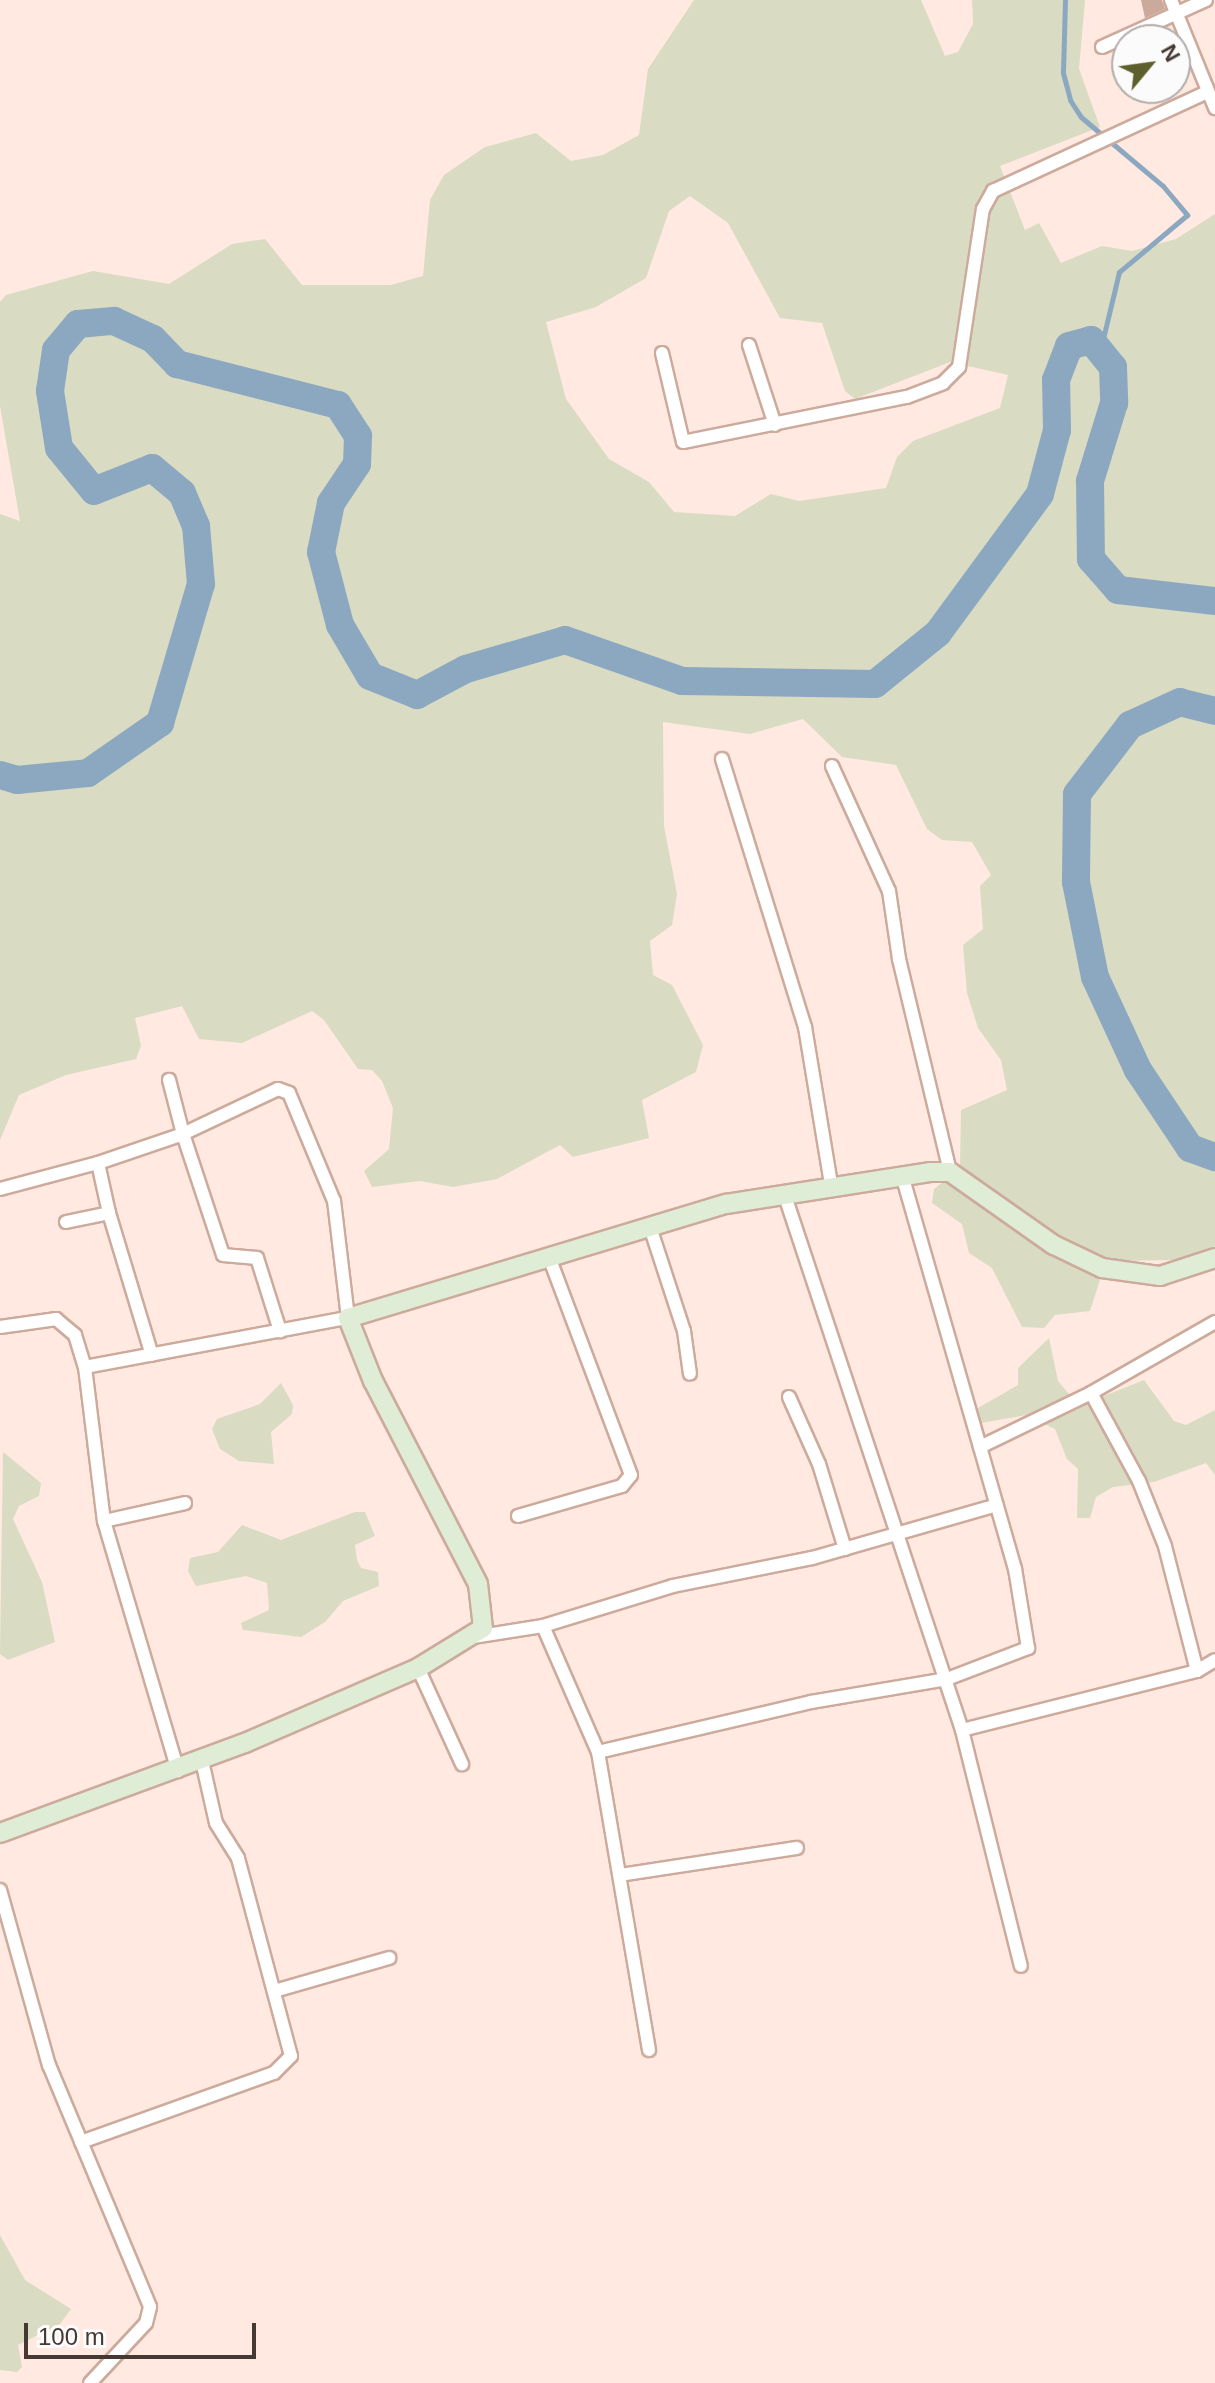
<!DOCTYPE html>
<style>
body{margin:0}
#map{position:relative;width:1215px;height:2383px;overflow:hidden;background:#ffe9e0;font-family:Helvetica,sans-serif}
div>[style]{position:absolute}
.green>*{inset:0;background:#d9dbc3}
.stream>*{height:5px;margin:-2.5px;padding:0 2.5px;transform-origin:2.5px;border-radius:2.5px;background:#8ca8c0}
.river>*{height:28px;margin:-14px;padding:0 14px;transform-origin:14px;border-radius:14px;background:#8ca8c0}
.building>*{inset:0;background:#cba99b}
.roads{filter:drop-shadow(2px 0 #ccaa9c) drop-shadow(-2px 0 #ccaa9c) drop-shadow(0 2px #ccaa9c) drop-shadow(0 -2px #ccaa9c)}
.street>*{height:12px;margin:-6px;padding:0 6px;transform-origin:6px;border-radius:6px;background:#fff}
.secondary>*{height:18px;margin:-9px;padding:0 9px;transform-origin:9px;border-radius:9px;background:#e0edd6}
span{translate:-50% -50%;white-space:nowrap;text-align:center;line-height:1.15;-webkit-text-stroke:7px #fbfbfb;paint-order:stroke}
.north{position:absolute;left:1111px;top:24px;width:80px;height:80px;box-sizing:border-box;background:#fbfbfb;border:2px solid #b3adab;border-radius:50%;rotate:61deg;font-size:22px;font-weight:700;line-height:32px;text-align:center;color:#463832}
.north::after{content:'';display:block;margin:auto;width:28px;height:36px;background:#5d5f2d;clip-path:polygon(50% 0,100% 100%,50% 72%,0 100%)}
.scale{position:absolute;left:24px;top:2323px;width:232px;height:36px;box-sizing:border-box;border:4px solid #463832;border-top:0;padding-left:10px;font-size:24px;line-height:28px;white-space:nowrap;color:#463832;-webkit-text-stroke:6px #fbfbfb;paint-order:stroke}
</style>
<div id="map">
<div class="green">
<div style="clip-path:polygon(evenodd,694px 0,921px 0,945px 56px,958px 52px,973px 24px,972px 0,1085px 0,1079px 69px,1100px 127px,1000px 166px,1025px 230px,1039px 223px,1061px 263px,1102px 246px,1132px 251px,1176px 239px,1215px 214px,1215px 1246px,1175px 1260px,1106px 1261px,1090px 1311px,1055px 1315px,1044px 1328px,1022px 1327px,992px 1268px,969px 1253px,962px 1224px,932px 1203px,934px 1189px,960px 1168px,961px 1110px,1007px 1090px,1001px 1060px,978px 1028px,967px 993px,963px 945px,983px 929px,980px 886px,991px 875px,972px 842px,942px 840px,927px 829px,896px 765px,842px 757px,803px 719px,750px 734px,663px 722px,664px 826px,677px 894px,672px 925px,650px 941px,653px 975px,672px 985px,703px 1045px,696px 1072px,642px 1100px,649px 1138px,573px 1157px,560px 1145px,497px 1179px,453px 1187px,420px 1181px,372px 1187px,364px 1171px,389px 1149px,393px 1108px,382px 1081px,372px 1070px,358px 1069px,324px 1020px,312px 1011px,242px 1043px,199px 1039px,182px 1006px,135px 1018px,141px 1046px,136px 1059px,66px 1075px,19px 1095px,0 1140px,0 514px,20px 521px,0 406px,0 302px,6px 295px,93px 271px,169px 284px,232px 244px,265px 239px,302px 285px,391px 285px,423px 276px,430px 200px,444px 175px,485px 147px,536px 133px,571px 161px,603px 155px,639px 135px,648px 69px,694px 0,690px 196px,728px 223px,780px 318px,822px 323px,845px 391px,855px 399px,950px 362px,1008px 375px,1000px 408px,913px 441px,897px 457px,886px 488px,799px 501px,771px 494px,735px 516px,674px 512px,649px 482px,609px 459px,566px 399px,546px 322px,596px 307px,646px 278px,669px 211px,690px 196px)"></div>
<div style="clip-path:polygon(1049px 1338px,1058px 1381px,1079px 1406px,1144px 1380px,1174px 1421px,1186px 1425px,1215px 1410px,1215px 1475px,1206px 1463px,1154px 1482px,1113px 1487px,1096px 1497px,1090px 1518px,1077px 1518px,1078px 1469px,1067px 1459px,1055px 1429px,1026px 1415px,981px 1423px,978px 1408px,1018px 1385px,1018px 1368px)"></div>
<div style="clip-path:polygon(281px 1383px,293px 1405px,292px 1414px,271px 1432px,274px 1464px,239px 1461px,220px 1449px,212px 1429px,217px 1419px,260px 1404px)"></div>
<div style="clip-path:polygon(3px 1452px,41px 1483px,39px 1496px,19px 1506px,13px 1519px,42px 1582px,55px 1642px,8px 1660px,0 1654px)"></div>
<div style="clip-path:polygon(355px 1512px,365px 1512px,375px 1536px,355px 1545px,357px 1560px,361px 1568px,378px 1572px,379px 1586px,343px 1601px,325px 1622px,301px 1637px,243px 1630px,241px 1623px,269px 1610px,267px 1583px,246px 1576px,196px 1586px,188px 1571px,190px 1558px,218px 1552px,242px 1525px,281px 1540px)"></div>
<div style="clip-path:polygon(0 2235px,25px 2280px,71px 2309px,60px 2324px,18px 2345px,22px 2367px,17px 2372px,0 2370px)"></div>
</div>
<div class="stream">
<div style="left:1065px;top:0;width:73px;rotate:91.6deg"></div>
<div style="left:1063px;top:73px;width:28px;rotate:75deg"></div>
<div style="left:1070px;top:100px;width:20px;rotate:57deg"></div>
<div style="left:1081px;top:117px;width:107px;rotate:40.1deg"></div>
<div style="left:1163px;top:186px;width:38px;rotate:50deg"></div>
<div style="left:1187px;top:215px;width:89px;rotate:140deg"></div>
<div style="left:1119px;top:272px;width:81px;rotate:103.5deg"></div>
</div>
<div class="river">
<div style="left:1215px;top:711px;width:36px;rotate:-166deg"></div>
<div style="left:1180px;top:702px;width:55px;rotate:155.3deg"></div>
<div style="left:1130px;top:725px;width:87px;rotate:127.5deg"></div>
<div style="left:1077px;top:794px;width:88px;rotate:90.7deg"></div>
<div style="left:1076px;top:882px;width:97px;rotate:78.7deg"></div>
<div style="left:1095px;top:977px;width:102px;rotate:65.2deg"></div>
<div style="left:1138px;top:1070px;width:94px;rotate:56.3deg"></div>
<div style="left:1190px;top:1148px;width:27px;rotate:20deg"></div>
<div style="left:0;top:775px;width:18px;rotate:16deg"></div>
<div style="left:17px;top:780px;width:71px;rotate:-5.6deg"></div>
<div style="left:88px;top:773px;width:88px;rotate:-34.8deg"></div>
<div style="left:160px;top:723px;width:145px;rotate:-73.6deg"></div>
<div style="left:201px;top:584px;width:58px;rotate:-94.9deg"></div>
<div style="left:196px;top:526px;width:36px;rotate:-113deg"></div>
<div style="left:182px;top:493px;width:39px;rotate:-140deg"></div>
<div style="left:152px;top:468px;width:62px;rotate:158.4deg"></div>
<div style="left:94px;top:491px;width:55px;rotate:-129.1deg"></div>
<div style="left:59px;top:448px;width:58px;rotate:-99deg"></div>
<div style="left:50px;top:391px;width:41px;rotate:-81.7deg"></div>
<div style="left:56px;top:350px;width:34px;rotate:-50deg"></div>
<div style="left:78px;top:324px;width:36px;rotate:-5deg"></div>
<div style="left:114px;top:321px;width:43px;rotate:24.8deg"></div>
<div style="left:153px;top:339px;width:35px;rotate:46deg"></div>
<div style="left:177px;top:364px;width:166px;rotate:14.3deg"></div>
<div style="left:338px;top:405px;width:37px;rotate:57deg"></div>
<div style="left:358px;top:436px;width:28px;rotate:92deg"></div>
<div style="left:357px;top:464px;width:47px;rotate:123.7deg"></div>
<div style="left:331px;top:503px;width:50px;rotate:101.5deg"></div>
<div style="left:321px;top:552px;width:75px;rotate:75.4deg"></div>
<div style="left:340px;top:625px;width:59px;rotate:59.5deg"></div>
<div style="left:370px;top:676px;width:51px;rotate:22deg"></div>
<div style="left:417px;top:695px;width:55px;rotate:-28deg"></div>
<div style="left:466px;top:669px;width:103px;rotate:-16.3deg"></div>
<div style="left:565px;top:640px;width:124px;rotate:19.3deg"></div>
<div style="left:682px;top:681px;width:193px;rotate:0.9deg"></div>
<div style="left:875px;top:684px;width:81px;rotate:-39deg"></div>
<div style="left:938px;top:633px;width:172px;rotate:-53.7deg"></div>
<div style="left:1040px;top:494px;width:66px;rotate:-75.1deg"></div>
<div style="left:1057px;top:430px;width:50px;rotate:-91.1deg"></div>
<div style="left:1056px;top:380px;width:36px;rotate:-69deg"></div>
<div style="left:1069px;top:346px;width:23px;rotate:-15deg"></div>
<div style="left:1091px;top:340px;width:35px;rotate:51deg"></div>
<div style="left:1113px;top:367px;width:36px;rotate:88deg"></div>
<div style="left:1114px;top:403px;width:82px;rotate:107.1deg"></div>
<div style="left:1090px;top:481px;width:78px;rotate:89.3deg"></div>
<div style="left:1091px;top:559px;width:41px;rotate:48.9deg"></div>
<div style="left:1118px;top:590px;width:98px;rotate:6.5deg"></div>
</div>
<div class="building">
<div style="clip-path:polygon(1141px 0,1162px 0,1165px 9px,1145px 18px)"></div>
</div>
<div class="roads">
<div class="street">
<div style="left:1171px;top:0;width:117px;rotate:67.8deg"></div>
<div style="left:1102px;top:47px;width:114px;rotate:-24.3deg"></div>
<div style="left:749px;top:345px;width:84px;rotate:72deg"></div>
<div style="left:662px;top:353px;width:91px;rotate:76.7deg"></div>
<div style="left:683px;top:442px;width:228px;rotate:-11.4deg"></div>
<div style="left:907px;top:397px;width:39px;rotate:-21deg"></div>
<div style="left:943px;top:383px;width:23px;rotate:-45deg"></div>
<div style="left:959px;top:367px;width:160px;rotate:-81.4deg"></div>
<div style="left:983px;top:209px;width:21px;rotate:-61deg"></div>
<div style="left:993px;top:191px;width:236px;rotate:-24.8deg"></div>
<div style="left:722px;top:759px;width:281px;rotate:72.8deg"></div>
<div style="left:805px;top:1027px;width:159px;rotate:80.6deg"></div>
<div style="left:832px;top:766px;width:137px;rotate:65.5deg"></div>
<div style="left:889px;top:891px;width:69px;rotate:81.6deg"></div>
<div style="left:899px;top:959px;width:219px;rotate:76.5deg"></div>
<div style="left:0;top:1189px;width:101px;rotate:-14.9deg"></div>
<div style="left:784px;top:1193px;width:566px;rotate:71.66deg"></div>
<div style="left:962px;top:1730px;width:242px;rotate:-14.1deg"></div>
<div style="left:1197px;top:1671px;width:21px;rotate:-31deg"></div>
<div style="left:109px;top:1213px;width:51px;rotate:-102.4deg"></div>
<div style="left:98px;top:1163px;width:90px;rotate:-18.8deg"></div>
<div style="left:183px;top:1134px;width:127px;rotate:71.7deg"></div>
<div style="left:223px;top:1255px;width:34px;rotate:5deg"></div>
<div style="left:257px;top:1258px;width:77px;rotate:72.5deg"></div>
<div style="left:66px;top:1222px;width:44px;rotate:-11.8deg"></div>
<div style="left:109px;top:1213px;width:148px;rotate:73.2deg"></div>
<div style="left:651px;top:1230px;width:106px;rotate:71.9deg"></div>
<div style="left:684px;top:1331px;width:43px;rotate:82.1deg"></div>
<div style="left:0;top:1327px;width:57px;rotate:-8.1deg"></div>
<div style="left:56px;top:1319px;width:25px;rotate:40deg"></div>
<div style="left:75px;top:1335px;width:34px;rotate:73deg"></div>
<div style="left:85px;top:1367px;width:268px;rotate:-10.6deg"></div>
<div style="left:348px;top:1318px;width:118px;rotate:-96.8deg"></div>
<div style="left:334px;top:1201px;width:117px;rotate:-112.6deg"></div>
<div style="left:289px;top:1093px;width:12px;rotate:-160deg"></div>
<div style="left:278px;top:1089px;width:105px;rotate:154.7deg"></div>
<div style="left:183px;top:1134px;width:56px;rotate:-104.5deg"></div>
<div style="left:85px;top:1367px;width:155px;rotate:83deg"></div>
<div style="left:104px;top:1521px;width:261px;rotate:73.5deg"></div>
<div style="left:789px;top:1397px;width:73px;rotate:65.9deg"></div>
<div style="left:819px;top:1464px;width:89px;rotate:73deg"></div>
<div style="left:980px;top:1447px;width:123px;rotate:-25.9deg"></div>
<div style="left:518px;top:1516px;width:108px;rotate:-16.1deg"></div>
<div style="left:622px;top:1486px;width:14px;rotate:-51deg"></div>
<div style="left:631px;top:1475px;width:231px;rotate:-110.6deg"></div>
<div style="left:104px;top:1521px;width:83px;rotate:-12.5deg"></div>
<div style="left:474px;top:1637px;width:70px;rotate:-9.1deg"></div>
<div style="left:418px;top:1668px;width:106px;rotate:65.4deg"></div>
<div style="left:1197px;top:1671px;width:129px;rotate:-104.4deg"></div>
<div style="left:1165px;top:1546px;width:70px;rotate:-111.8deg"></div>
<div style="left:1139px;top:1481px;width:100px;rotate:-118.6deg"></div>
<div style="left:1091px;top:1393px;width:143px;rotate:-29.8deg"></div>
<div style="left:962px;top:1730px;width:243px;rotate:76deg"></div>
<div style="left:598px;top:1752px;width:219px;rotate:-13.2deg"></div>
<div style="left:811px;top:1702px;width:138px;rotate:-9.6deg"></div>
<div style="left:947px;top:1679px;width:87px;rotate:-20.9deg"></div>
<div style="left:1028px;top:1648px;width:80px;rotate:-99.3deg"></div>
<div style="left:1015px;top:1569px;width:409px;rotate:-106deg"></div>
<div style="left:620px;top:1875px;width:179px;rotate:-8.7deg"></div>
<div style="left:0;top:1890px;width:182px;rotate:74.4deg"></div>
<div style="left:49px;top:2065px;width:262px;rotate:67.3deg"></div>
<div style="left:150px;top:2307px;width:16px;rotate:104deg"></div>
<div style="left:146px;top:2323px;width:82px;rotate:133deg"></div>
<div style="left:274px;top:1991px;width:120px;rotate:-16deg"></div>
<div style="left:649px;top:2050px;width:302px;rotate:-99.7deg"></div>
<div style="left:598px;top:1752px;width:137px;rotate:-113.6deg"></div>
<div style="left:543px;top:1626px;width:136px;rotate:-17.1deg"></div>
<div style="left:673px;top:1586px;width:142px;rotate:-11.4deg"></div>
<div style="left:812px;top:1558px;width:192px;rotate:-16deg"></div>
<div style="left:81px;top:2142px;width:205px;rotate:-19.7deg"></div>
<div style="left:274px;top:2073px;width:24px;rotate:-45deg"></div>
<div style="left:291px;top:2056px;width:205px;rotate:-105deg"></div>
<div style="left:238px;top:1858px;width:41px;rotate:-122.2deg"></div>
<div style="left:216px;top:1823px;width:64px;rotate:-102.7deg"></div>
</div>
<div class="secondary">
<div style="left:0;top:1833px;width:261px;rotate:-20.2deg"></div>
<div style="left:245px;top:1743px;width:189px;rotate:-23.4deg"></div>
<div style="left:418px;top:1668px;width:76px;rotate:-31.6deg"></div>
<div style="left:483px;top:1628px;width:44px;rotate:-96.5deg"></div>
<div style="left:478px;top:1584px;width:229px;rotate:-117.3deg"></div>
<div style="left:373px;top:1381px;width:68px;rotate:-111.6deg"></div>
<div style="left:348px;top:1318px;width:395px;rotate:-16.8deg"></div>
<div style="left:726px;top:1204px;width:206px;rotate:-8.9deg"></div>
<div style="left:930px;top:1172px;width:20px"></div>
<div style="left:950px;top:1172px;width:127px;rotate:35.1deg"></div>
<div style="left:1054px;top:1245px;width:53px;rotate:25.6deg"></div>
<div style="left:1102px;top:1268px;width:59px;rotate:7.9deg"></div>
<div style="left:1160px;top:1276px;width:58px;rotate:-18.1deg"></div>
</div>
</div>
<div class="north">N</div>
<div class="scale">100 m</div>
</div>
